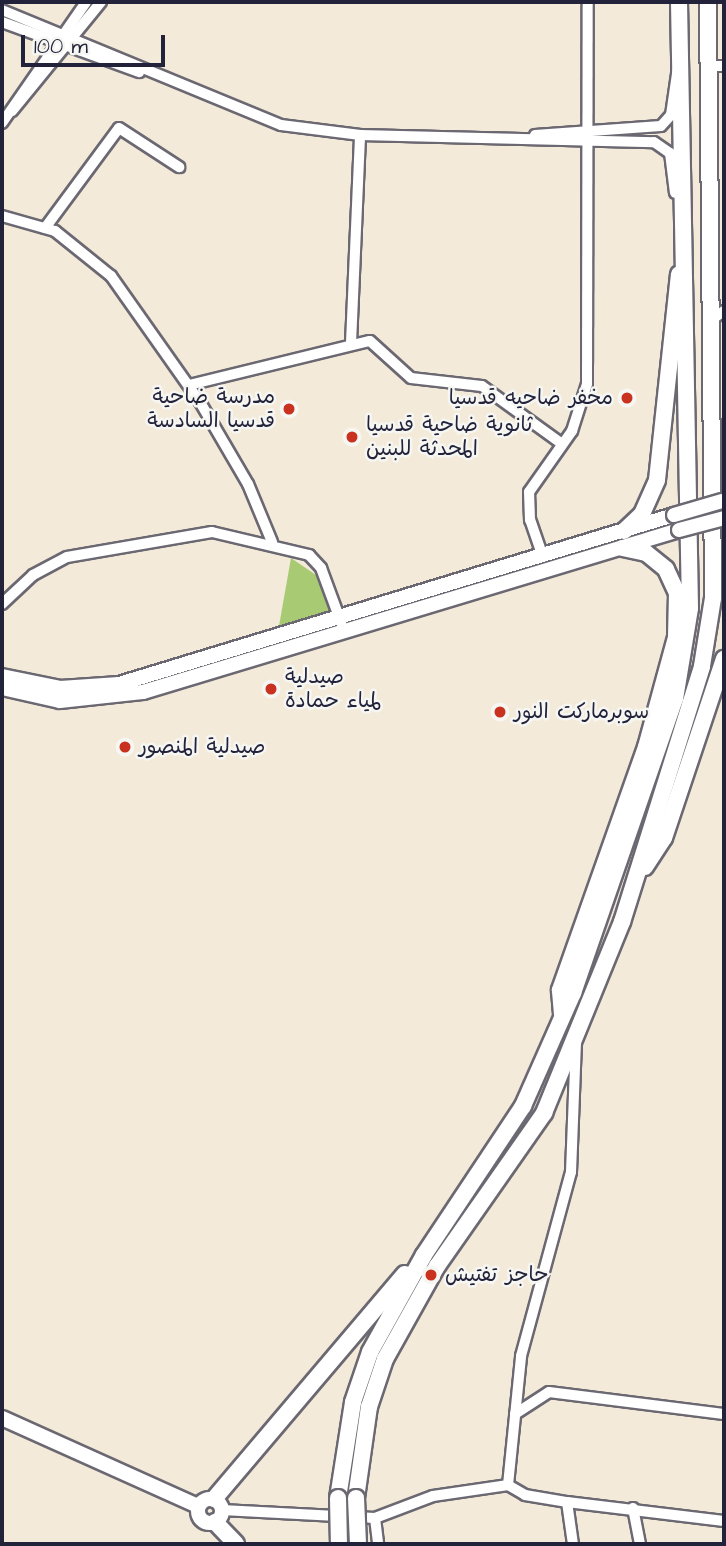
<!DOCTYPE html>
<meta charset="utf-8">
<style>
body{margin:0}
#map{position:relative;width:726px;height:1546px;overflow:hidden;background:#f3ead9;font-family:"Architects Daughter","Playpen Sans Arabic",sans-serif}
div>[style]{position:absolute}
.green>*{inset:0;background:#a7ca73}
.roads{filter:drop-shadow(2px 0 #6b6872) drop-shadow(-2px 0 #6b6872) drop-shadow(0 2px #6b6872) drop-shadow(0 -2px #6b6872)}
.street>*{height:10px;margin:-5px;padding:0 5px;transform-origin:5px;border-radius:5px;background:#fff}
.secondary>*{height:14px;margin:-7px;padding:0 7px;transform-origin:7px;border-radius:7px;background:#fff}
.secondary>.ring{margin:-7px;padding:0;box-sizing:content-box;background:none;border:14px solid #fff;border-radius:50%}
.primary>*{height:16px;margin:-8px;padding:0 8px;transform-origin:8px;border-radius:8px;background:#fff}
.bridges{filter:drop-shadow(2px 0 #6b6872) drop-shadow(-2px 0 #6b6872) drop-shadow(0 2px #6b6872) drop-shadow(0 -2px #6b6872)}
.secondary-bridge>*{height:14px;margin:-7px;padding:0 7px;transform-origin:7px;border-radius:7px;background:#fff}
.primary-bridge>*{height:16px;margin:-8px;padding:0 8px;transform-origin:8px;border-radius:8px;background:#fff}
.dots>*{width:19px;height:19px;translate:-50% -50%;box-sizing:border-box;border:4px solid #f6f6f2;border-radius:50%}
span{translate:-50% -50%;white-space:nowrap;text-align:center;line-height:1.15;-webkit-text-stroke:5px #f6f6f2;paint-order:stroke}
.poi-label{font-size:21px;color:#22223b}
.right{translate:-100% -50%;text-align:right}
.left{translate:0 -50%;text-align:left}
.frame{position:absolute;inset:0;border:4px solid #22223b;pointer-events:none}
.scale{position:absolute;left:21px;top:35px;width:144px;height:32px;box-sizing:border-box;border:4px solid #22223b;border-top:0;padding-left:9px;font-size:21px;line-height:24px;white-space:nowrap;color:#22223b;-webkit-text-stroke:5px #f6f6f2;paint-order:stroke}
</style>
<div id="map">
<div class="green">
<div style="clip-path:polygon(291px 558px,316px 575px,331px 614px,279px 626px)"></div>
</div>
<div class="roads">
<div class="street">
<div style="left:2px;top:10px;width:302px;rotate:22.4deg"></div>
<div style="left:281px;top:125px;width:80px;rotate:7.2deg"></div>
<div style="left:360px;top:135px;width:294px;rotate:1.4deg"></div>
<div style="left:654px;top:142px;width:19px;rotate:35deg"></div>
<div style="left:670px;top:153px;width:40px;rotate:82.9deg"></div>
<div style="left:2px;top:22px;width:146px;rotate:20.1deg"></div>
<div style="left:709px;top:66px;width:15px"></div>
<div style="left:12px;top:111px;width:141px;rotate:-50.8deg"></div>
<div style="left:2px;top:123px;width:147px;rotate:-55.2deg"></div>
<div style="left:535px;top:135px;width:126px;rotate:-4.1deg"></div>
<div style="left:661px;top:126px;width:15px;rotate:-48deg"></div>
<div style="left:671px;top:115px;width:49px;rotate:-81.7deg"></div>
<div style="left:2px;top:216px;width:55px;rotate:15.8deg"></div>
<div style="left:55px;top:231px;width:72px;rotate:38.8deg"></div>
<div style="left:111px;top:276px;width:154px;rotate:54.8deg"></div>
<div style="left:200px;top:402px;width:95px;rotate:59.7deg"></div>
<div style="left:248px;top:484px;width:63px;rotate:67.5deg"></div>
<div style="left:45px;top:228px;width:124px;rotate:-53.5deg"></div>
<div style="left:119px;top:128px;width:72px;rotate:33deg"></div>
<div style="left:710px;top:321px;width:17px;rotate:-36deg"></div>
<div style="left:351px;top:343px;width:208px;rotate:-87.5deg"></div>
<div style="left:189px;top:385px;width:186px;rotate:-13.7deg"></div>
<div style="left:370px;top:341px;width:55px;rotate:42.1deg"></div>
<div style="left:411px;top:378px;width:71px;rotate:6.4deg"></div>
<div style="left:482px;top:386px;width:99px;rotate:35.9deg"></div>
<div style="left:543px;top:557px;width:39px;rotate:-109deg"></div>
<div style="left:530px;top:520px;width:28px;rotate:-92deg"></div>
<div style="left:529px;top:492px;width:75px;rotate:-54.8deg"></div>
<div style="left:572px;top:431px;width:49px;rotate:-72.3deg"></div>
<div style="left:587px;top:384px;width:382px;rotate:-89.9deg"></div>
<div style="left:2px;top:604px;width:42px;rotate:-43.1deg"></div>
<div style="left:33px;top:575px;width:38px;rotate:-28deg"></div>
<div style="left:67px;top:557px;width:147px;rotate:-9.8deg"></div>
<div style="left:212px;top:532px;width:100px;rotate:13.3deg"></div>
<div style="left:309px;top:555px;width:18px;rotate:47deg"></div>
<div style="left:321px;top:568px;width:58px;rotate:69.7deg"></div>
<div style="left:515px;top:1414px;width:40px;rotate:-32.9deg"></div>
<div style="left:549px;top:1392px;width:176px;rotate:7.2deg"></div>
<div style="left:508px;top:1485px;width:20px;rotate:30deg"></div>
<div style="left:525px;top:1495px;width:43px;rotate:9.5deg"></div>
<div style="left:567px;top:1502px;width:158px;rotate:6.9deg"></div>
<div style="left:567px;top:1502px;width:42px;rotate:81.9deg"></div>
<div style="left:633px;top:1508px;width:37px;rotate:79deg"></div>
<div style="left:222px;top:1510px;width:153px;rotate:3deg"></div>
<div style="left:375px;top:1518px;width:62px;rotate:-20.8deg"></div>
<div style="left:433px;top:1496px;width:76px;rotate:-8.3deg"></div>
<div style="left:508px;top:1485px;width:130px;rotate:-84.2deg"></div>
<div style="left:521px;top:1356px;width:191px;rotate:-74.8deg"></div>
<div style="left:571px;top:1172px;width:129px;rotate:-87.8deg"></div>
<div style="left:375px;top:1518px;width:26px;rotate:83deg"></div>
</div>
<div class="secondary">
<div style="left:2px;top:676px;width:59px;rotate:11.7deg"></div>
<div style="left:60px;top:688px;width:59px;rotate:-3.9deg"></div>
<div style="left:119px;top:684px;width:580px;rotate:-16.94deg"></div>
<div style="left:2px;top:688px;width:59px;rotate:12.6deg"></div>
<div style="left:60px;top:701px;width:83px;rotate:-6.2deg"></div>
<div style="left:143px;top:692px;width:560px;rotate:-16.82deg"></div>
<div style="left:2px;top:1418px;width:215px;rotate:24.2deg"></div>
<div class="ring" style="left:198px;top:1499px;width:10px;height:10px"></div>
</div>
<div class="primary">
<div style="left:624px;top:531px;width:25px;rotate:-43deg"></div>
<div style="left:642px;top:514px;width:37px;rotate:-66deg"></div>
<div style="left:657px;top:480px;width:207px;rotate:-83.9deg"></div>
<div style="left:645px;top:867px;width:35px;rotate:-57deg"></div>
<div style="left:664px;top:838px;width:189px;rotate:-71.5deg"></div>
<div style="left:562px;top:1014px;width:24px;rotate:-95deg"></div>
<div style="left:560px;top:990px;width:258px;rotate:-70.5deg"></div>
<div style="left:646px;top:747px;width:114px;rotate:-74.7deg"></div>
<div style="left:676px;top:637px;width:44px;rotate:-88.7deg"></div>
<div style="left:677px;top:593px;width:26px;rotate:-115deg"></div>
<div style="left:666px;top:569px;width:26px;rotate:-141deg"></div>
<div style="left:646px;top:553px;width:24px;rotate:-168deg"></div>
<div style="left:338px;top:1498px;width:97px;rotate:-81.1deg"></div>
<div style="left:353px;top:1402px;width:53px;rotate:-71.2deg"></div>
<div style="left:370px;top:1352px;width:111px;rotate:-60.9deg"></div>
<div style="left:424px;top:1255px;width:179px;rotate:-56.4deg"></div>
<div style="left:523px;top:1106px;width:124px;rotate:-66.1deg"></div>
<div style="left:573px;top:993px;width:311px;rotate:-70.9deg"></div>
<div style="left:675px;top:699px;width:92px;rotate:-80.6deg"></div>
<div style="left:690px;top:608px;width:606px;rotate:-91.04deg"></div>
<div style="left:356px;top:1498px;width:92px;rotate:-81.9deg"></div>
<div style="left:369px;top:1407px;width:51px;rotate:-71.6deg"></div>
<div style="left:385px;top:1359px;width:107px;rotate:-60.8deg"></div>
<div style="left:437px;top:1266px;width:187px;rotate:-55deg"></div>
<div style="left:544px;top:1113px;width:206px;rotate:-67.8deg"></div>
<div style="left:622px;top:922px;width:268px;rotate:-72.6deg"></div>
<div style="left:702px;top:666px;width:69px;rotate:-80.8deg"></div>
<div style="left:713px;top:598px;width:596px;rotate:-90.48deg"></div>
<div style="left:214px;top:1499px;width:295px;rotate:-49.7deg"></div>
<div style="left:215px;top:1522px;width:30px;rotate:46deg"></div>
</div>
</div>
<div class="bridges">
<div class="secondary-bridge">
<div style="left:674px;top:515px;width:50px;rotate:-16.3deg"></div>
<div style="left:679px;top:530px;width:47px;rotate:-14.9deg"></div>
</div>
<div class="primary-bridge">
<div style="left:338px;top:1498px;width:46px;rotate:88.8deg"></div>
<div style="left:356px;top:1498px;width:46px;rotate:87.5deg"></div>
</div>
</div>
<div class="dots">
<div style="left:627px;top:398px;background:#c8321e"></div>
<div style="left:289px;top:409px;background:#c8321e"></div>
<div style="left:352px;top:437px;background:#c8321e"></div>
<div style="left:271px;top:689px;background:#c8321e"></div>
<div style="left:500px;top:712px;background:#c8321e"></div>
<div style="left:125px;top:747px;background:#c8321e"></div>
<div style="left:431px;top:1275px;background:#c8321e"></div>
</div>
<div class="poi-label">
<span class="right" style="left:275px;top:409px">مدرسة ضاحية<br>قدسيا السادسة</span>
<span class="right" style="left:613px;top:398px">مخفر ضاحيه قدسيا</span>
<span class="left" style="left:366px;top:437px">ثانوية ضاحية قدسيا<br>المحدثة للبنين</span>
<span class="left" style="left:285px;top:689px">صيدلية<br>لمياء حمادة</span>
<span class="left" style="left:514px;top:712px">سوبرماركت النور</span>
<span class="left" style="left:139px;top:747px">صيدلية المنصور</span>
<span class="left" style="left:445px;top:1275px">حاجز تفتيش</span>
</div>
<div class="frame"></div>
<div class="scale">100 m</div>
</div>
